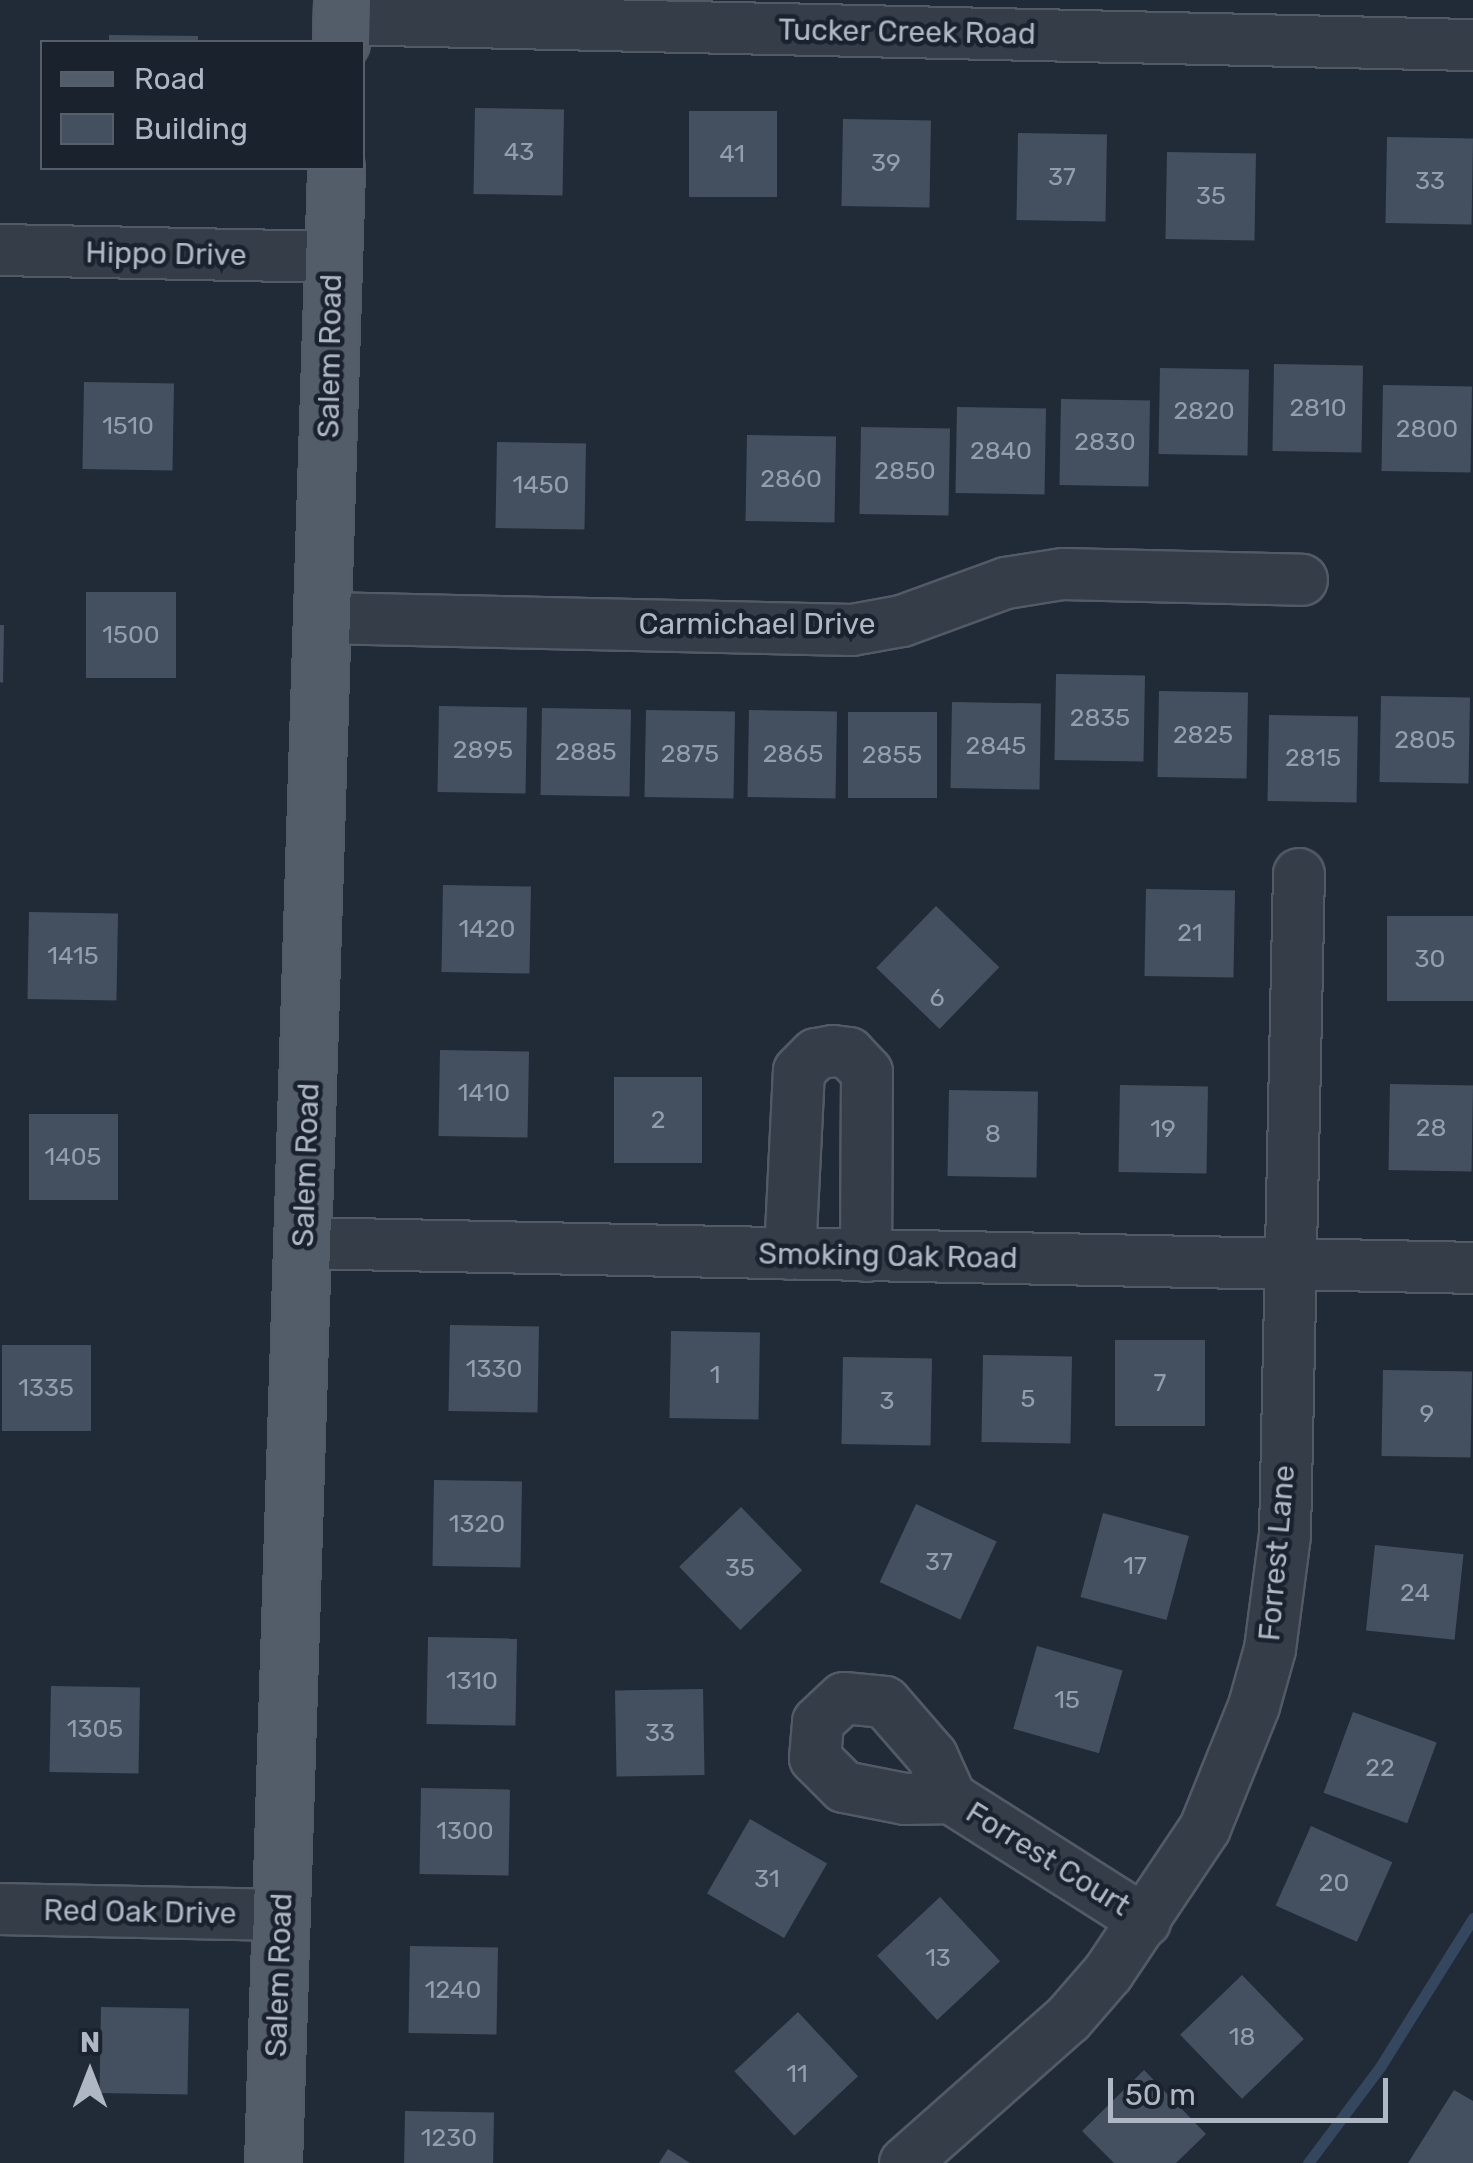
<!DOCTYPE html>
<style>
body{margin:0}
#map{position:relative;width:1473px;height:2163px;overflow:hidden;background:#212b38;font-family:Rubik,sans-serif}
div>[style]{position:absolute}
.stream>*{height:11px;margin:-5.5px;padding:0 5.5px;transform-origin:5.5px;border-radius:5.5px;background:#35465f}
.building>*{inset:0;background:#445060;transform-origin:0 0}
.roads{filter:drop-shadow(2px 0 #525a66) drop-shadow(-2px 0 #525a66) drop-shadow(0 2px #525a66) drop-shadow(0 -2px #525a66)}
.minor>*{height:50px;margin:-25px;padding:0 25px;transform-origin:25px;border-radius:25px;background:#353d49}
.major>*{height:55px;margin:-27.5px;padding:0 27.5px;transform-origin:27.5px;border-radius:27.5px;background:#535c69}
span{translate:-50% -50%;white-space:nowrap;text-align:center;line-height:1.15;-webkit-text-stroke:9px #1a222d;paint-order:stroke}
.number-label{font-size:25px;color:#949dac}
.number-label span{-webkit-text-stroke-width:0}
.street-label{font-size:30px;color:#afb7c5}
.legend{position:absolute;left:40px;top:40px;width:325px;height:130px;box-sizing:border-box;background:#1a222d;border:2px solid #565e6a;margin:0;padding:12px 18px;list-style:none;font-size:30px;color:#afb7c5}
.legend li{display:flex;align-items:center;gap:20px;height:50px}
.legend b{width:50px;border:2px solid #565e6a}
.north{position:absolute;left:40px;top:2023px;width:100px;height:100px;-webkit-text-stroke:8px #1a222d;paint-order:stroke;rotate:0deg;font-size:28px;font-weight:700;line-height:40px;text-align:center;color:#afb7c5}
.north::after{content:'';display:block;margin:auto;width:35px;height:45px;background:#afb7c5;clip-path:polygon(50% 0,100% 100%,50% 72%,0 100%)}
.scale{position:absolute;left:1108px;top:2078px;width:280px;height:45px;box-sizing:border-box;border:5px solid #afb7c5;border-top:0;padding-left:12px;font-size:30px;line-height:35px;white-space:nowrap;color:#afb7c5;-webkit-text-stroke:8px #1a222d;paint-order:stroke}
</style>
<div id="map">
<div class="stream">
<div style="left:1308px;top:2163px;width:120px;rotate:-53.1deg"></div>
<div style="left:1380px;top:2067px;width:176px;rotate:-58deg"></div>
</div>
<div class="building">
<div style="clip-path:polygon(109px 35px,198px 36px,198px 42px,109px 42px)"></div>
<div style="left:475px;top:108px;width:89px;height:86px;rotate:1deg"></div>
<div style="left:689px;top:111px;width:88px;height:86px"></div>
<div style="left:843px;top:119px;width:88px;height:87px;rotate:1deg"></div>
<div style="left:1018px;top:133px;width:89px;height:87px;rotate:1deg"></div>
<div style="left:1387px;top:137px;width:86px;height:86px;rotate:1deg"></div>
<div style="left:1167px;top:152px;width:89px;height:87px;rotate:1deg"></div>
<div style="left:1274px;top:364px;width:89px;height:87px;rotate:1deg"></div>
<div style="left:1160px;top:368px;width:89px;height:86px;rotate:1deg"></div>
<div style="left:84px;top:382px;width:90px;height:87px;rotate:1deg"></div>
<div style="left:1383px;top:385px;width:89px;height:86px;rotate:1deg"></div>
<div style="left:1061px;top:399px;width:89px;height:86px;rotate:1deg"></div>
<div style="left:957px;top:407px;width:89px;height:86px;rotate:1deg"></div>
<div style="left:861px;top:427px;width:89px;height:87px;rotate:1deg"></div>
<div style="left:747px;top:435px;width:89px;height:86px;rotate:1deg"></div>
<div style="left:497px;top:442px;width:89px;height:86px;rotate:1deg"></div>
<div style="left:86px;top:592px;width:90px;height:86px"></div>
<div style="clip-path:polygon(0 625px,4px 625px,3px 683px,0 682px)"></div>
<div style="left:1056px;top:674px;width:89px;height:86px;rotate:1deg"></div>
<div style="left:1159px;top:691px;width:89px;height:86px;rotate:1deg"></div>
<div style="left:1381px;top:696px;width:89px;height:86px;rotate:1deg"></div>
<div style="left:952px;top:702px;width:89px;height:86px;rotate:1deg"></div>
<div style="left:439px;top:706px;width:88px;height:86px;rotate:1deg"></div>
<div style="left:542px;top:708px;width:89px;height:87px;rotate:1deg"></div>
<div style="left:646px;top:710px;width:89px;height:87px;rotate:1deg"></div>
<div style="left:749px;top:710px;width:88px;height:87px;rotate:1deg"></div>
<div style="left:848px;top:712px;width:89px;height:86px"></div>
<div style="left:1269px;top:715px;width:89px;height:86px;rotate:1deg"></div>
<div style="left:443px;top:885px;width:88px;height:87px;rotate:1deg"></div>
<div style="left:1146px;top:889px;width:89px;height:87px;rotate:1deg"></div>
<div style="left:936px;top:906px;width:88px;height:86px;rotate:44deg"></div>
<div style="left:29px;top:912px;width:89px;height:87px;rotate:1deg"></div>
<div style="left:1387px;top:916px;width:86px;height:85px"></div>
<div style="left:440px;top:1050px;width:89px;height:86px;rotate:1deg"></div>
<div style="left:614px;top:1077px;width:88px;height:86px"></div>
<div style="left:1390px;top:1084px;width:83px;height:86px;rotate:1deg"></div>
<div style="left:1120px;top:1085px;width:88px;height:87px;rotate:1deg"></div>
<div style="left:949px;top:1090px;width:89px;height:86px;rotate:1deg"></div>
<div style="left:29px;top:1114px;width:89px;height:86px"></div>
<div style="left:450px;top:1325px;width:89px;height:86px;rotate:1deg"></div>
<div style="left:671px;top:1331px;width:89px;height:87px;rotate:1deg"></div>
<div style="left:1115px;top:1340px;width:90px;height:86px"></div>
<div style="left:2px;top:1345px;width:89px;height:86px"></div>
<div style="left:983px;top:1355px;width:89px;height:87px;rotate:1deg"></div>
<div style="left:843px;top:1357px;width:89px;height:87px;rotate:1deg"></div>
<div style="left:1383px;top:1370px;width:89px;height:86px;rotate:1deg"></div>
<div style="left:434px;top:1480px;width:88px;height:86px;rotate:1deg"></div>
<div style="left:916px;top:1504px;width:89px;height:86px;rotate:25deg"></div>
<div style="left:741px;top:1507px;width:88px;height:86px;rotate:46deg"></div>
<div style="left:1103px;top:1513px;width:89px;height:87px;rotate:15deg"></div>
<div style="left:1375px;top:1545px;width:89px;height:86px;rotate:6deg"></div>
<div style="left:428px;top:1637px;width:89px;height:87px;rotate:1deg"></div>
<div style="left:1037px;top:1646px;width:89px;height:86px;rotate:16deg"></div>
<div style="left:51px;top:1686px;width:89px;height:86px;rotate:1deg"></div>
<div style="left:703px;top:1689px;width:86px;height:88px;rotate:89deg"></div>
<div style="left:1353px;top:1712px;width:89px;height:86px;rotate:20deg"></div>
<div style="left:421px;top:1788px;width:89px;height:86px;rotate:1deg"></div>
<div style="left:750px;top:1819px;width:89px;height:86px;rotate:30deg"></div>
<div style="left:1311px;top:1826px;width:89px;height:87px;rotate:24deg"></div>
<div style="left:940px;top:1897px;width:88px;height:86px;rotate:47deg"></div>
<div style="left:410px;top:1946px;width:88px;height:87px;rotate:1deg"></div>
<div style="left:1242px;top:1975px;width:89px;height:86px;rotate:46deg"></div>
<div style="left:101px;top:2007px;width:88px;height:86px;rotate:1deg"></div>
<div style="left:798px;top:2012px;width:88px;height:87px;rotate:47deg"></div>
<div style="clip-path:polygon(1144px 2070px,1206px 2134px,1176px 2163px,1114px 2163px,1082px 2131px)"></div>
<div style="clip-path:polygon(1454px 2090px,1473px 2101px,1473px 2163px,1408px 2163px)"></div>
<div style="left:405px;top:2111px;width:89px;height:52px;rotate:1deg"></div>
<div style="clip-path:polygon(668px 2149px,690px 2163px,659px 2163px)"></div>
</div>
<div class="roads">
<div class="minor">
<div style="left:341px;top:19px;width:1132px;rotate:1.32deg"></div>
<div style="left:0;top:250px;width:333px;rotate:1.2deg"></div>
<div style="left:324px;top:618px;width:528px;rotate:1.3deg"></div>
<div style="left:852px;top:630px;width:51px;rotate:-10.2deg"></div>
<div style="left:902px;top:621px;width:111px;rotate:-20.1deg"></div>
<div style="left:1006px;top:583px;width:58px;rotate:-9deg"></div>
<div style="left:1063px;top:574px;width:239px;rotate:1.4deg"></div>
<div style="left:303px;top:1243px;width:1170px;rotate:1.22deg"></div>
<div style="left:790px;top:1254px;width:183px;rotate:-87.2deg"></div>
<div style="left:799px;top:1071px;width:24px;rotate:-45deg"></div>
<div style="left:816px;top:1054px;width:17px;rotate:-10deg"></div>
<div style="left:833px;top:1051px;width:16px;rotate:7deg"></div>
<div style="left:849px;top:1053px;width:26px;rotate:47deg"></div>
<div style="left:867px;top:1072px;width:184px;rotate:90.3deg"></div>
<div style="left:951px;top:1798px;width:46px;rotate:178.8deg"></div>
<div style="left:905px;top:1799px;width:62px;rotate:-168.9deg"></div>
<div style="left:844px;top:1787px;width:41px;rotate:-135deg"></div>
<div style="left:815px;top:1758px;width:36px;rotate:-85deg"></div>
<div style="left:818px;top:1722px;width:35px;rotate:-43deg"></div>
<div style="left:844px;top:1698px;width:41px;rotate:5.6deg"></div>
<div style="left:885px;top:1702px;width:72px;rotate:49deg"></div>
<div style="left:932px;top:1756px;width:46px;rotate:65.7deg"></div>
<div style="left:951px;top:1798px;width:230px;rotate:32.4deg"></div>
<div style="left:0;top:1909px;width:281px;rotate:1.2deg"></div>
<div style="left:905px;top:2163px;width:217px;rotate:-41.5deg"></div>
<div style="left:1068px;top:2019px;width:61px;rotate:-49deg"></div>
<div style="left:1108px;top:1973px;width:174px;rotate:-56.2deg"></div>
<div style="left:1205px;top:1828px;width:131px;rotate:-68.1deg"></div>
<div style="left:1254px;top:1706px;width:59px;rotate:-74.3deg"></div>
<div style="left:1270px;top:1649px;width:115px;rotate:-82.5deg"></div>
<div style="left:1285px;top:1535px;width:661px;rotate:-88.79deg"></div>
</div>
<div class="major">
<div style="left:341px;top:42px;width:42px;rotate:-88.6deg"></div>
<div style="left:273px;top:2163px;width:1996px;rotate:-88.19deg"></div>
</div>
</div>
<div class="number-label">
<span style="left:519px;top:152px">43</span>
<span style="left:732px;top:154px">41</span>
<span style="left:886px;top:163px">39</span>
<span style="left:1062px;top:177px">37</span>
<span style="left:1430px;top:181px">33</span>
<span style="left:1211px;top:196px">35</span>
<span style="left:1318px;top:408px">2810</span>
<span style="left:1204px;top:411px">2820</span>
<span style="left:128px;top:426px">1510</span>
<span style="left:1427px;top:429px">2800</span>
<span style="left:1105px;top:442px">2830</span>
<span style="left:1001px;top:451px">2840</span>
<span style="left:905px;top:471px">2850</span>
<span style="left:791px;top:479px">2860</span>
<span style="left:541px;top:485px">1450</span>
<span style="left:131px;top:635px">1500</span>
<span style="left:1100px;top:718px">2835</span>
<span style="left:1203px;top:735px">2825</span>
<span style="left:1425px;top:740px">2805</span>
<span style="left:996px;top:746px">2845</span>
<span style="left:483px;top:750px">2895</span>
<span style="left:586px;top:752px">2885</span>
<span style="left:690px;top:754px">2875</span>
<span style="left:793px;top:754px">2865</span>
<span style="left:892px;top:755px">2855</span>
<span style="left:1313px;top:758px">2815</span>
<span style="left:487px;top:929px">1420</span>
<span style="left:1190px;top:933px">21</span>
<span style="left:73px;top:956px">1415</span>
<span style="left:1430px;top:959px">30</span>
<span style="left:937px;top:998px">6</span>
<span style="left:484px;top:1093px">1410</span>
<span style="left:658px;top:1120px">2</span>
<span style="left:1431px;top:1128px">28</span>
<span style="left:1163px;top:1129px">19</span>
<span style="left:993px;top:1134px">8</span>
<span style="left:73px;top:1157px">1405</span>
<span style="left:494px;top:1369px">1330</span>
<span style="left:715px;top:1375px">1</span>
<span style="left:1160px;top:1383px">7</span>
<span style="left:46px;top:1388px">1335</span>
<span style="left:1028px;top:1399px">5</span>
<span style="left:887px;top:1401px">3</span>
<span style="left:1427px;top:1414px">9</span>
<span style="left:477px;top:1524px">1320</span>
<span style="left:939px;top:1562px">37</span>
<span style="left:1135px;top:1566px">17</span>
<span style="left:740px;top:1568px">35</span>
<span style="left:1415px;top:1593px">24</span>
<span style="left:472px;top:1681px">1310</span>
<span style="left:1067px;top:1700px">15</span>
<span style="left:95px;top:1729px">1305</span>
<span style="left:660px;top:1733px">33</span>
<span style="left:1380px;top:1768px">22</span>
<span style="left:465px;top:1831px">1300</span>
<span style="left:767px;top:1879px">31</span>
<span style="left:1334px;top:1883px">20</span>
<span style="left:938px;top:1958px">13</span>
<span style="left:453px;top:1990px">1240</span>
<span style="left:1242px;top:2037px">18</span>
<span style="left:797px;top:2074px">11</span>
<span style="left:449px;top:2138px">1230</span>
</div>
<div class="street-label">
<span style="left:907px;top:32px;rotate:1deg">Tucker Creek Road</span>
<span style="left:166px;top:254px;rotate:1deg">Hippo Drive</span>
<span style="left:330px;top:356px;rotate:-89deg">Salem Road</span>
<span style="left:757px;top:624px">Carmichael Drive</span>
<span style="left:306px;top:1165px;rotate:-88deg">Salem Road</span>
<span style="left:888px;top:1256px;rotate:1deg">Smoking Oak Road</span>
<span style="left:1277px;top:1553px;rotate:-85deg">Forrest Lane</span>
<span style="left:1048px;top:1859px;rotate:32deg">Forrest Court</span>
<span style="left:140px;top:1912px;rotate:1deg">Red Oak Drive</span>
<span style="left:279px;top:1975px;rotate:-88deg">Salem Road</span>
</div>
<ul class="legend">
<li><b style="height:12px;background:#535c69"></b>Road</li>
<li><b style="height:28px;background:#445060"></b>Building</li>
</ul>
<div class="north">N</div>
<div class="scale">50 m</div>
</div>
